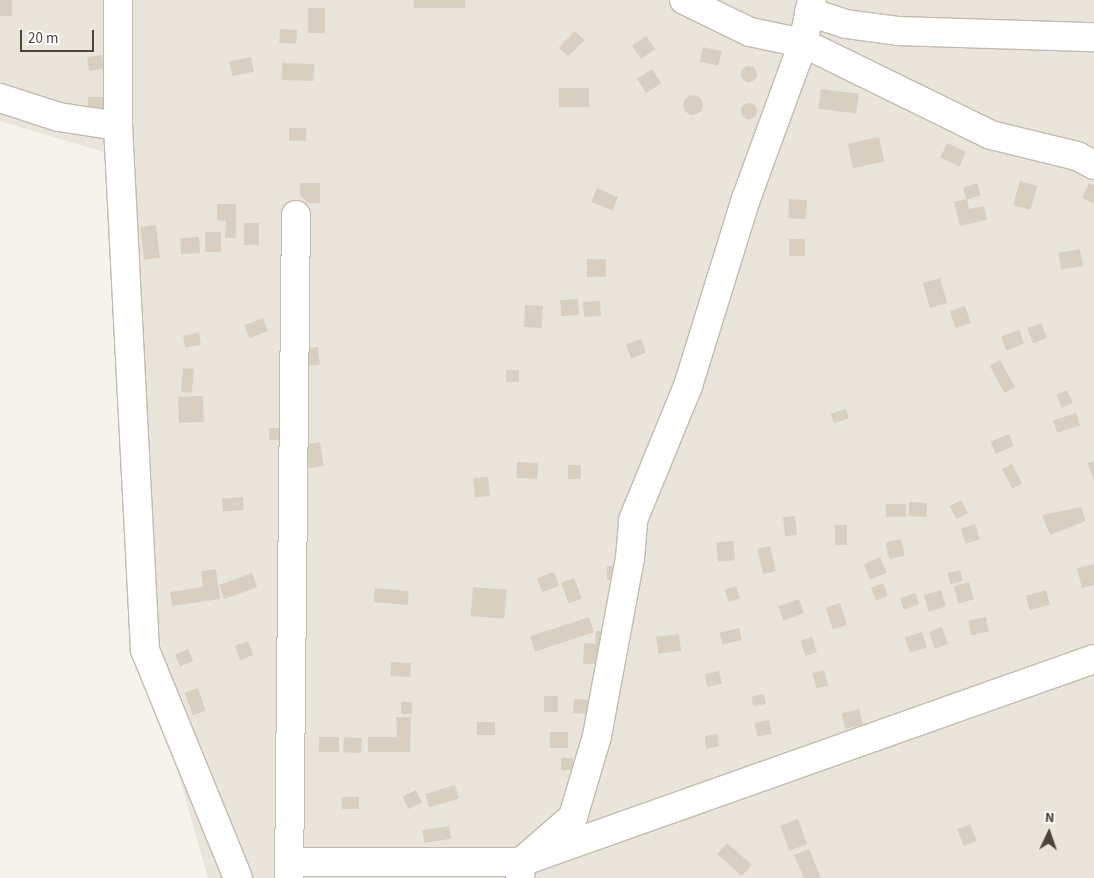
<!DOCTYPE html>
<style>
body{margin:0}
#map{position:relative;width:1094px;height:878px;overflow:hidden;background:#f6f3ec;font-family:"Source Sans 3",sans-serif}
div>[style]{position:absolute}
.residential>*{inset:0;background:#eae5da}
.building>*{inset:0;background:#d8cfc1;transform-origin:0 0}
.round{border-radius:50%}
.roads{filter:drop-shadow(1px 0 #c2bbae) drop-shadow(-1px 0 #c2bbae) drop-shadow(0 1px #c2bbae) drop-shadow(0 -1px #c2bbae)}
.street>*{height:28px;margin:-14px;padding:0 14px;transform-origin:14px;border-radius:14px;background:#fff}
span{translate:-50% -50%;white-space:nowrap;text-align:center;line-height:1.15;-webkit-text-stroke:5px #fff;paint-order:stroke}
.north{position:absolute;left:1024px;top:808px;width:50px;height:50px;-webkit-text-stroke:4px #fff;paint-order:stroke;rotate:3deg;font-size:14px;font-weight:700;line-height:20px;text-align:center;color:#4b4439}
.north::after{content:'';display:block;margin:auto;width:18px;height:22px;background:#4b4439;clip-path:polygon(50% 0,100% 100%,50% 72%,0 100%)}
.scale{position:absolute;left:20px;top:30px;width:74px;height:22px;box-sizing:border-box;border:2px solid #4b4439;border-top:0;padding-left:6px;font-size:15px;line-height:18px;white-space:nowrap;color:#4b4439;-webkit-text-stroke:4px #fff;paint-order:stroke}
</style>
<div id="map">
<div class="residential">
<div style="clip-path:polygon(0 0,1094px 0,1094px 878px,208px 878px,156px 695px,107px 153px,0 121px)"></div>
</div>
<div class="building">
<div style="left:0;top:0;width:12px;height:16px"></div>
<div style="left:414px;top:0;width:51px;height:8px"></div>
<div style="left:308px;top:8px;width:17px;height:25px"></div>
<div style="left:280px;top:29px;width:17px;height:14px;rotate:3deg"></div>
<div style="left:575px;top:31px;width:13px;height:23px;rotate:45deg"></div>
<div style="left:646px;top:36px;width:16px;height:17px;rotate:55deg"></div>
<div style="left:703px;top:47px;width:19px;height:15px;rotate:12deg"></div>
<div style="left:102px;top:55px;width:14px;height:15px;rotate:82deg"></div>
<div style="left:251px;top:57px;width:15px;height:22px;rotate:79deg"></div>
<div style="left:282px;top:63px;width:32px;height:17px;rotate:2deg"></div>
<div class="round" style="left:741px;top:66px;width:16px;height:16px"></div>
<div style="left:652px;top:69px;width:17px;height:18px;rotate:57deg"></div>
<div style="left:559px;top:88px;width:30px;height:19px"></div>
<div style="left:821px;top:89px;width:38px;height:20px;rotate:7deg"></div>
<div class="round" style="left:683px;top:95px;width:20px;height:20px"></div>
<div style="left:88px;top:97px;width:20px;height:15px"></div>
<div class="round" style="left:741px;top:103px;width:16px;height:16px"></div>
<div style="left:289px;top:128px;width:17px;height:13px"></div>
<div style="left:879px;top:137px;width:25px;height:32px;rotate:78deg"></div>
<div style="left:947px;top:143px;width:21px;height:16px;rotate:25deg"></div>
<div style="left:1020px;top:181px;width:18px;height:25px;rotate:16deg"></div>
<div style="clip-path:polygon(300px 183px,320px 183px,320px 203px,308px 203px,300px 195px)"></div>
<div style="left:977px;top:183px;width:13px;height:15px;rotate:72deg"></div>
<div style="clip-path:polygon(1089px 183px,1094px 185px,1094px 204px,1082px 198px)"></div>
<div style="left:597px;top:188px;width:23px;height:15px;rotate:23deg"></div>
<div style="left:789px;top:199px;width:18px;height:19px;rotate:3deg"></div>
<div style="clip-path:polygon(967px 199px,969px 209px,984px 206px,987px 220px,960px 226px,954px 202px)"></div>
<div style="clip-path:polygon(217px 204px,236px 204px,236px 238px,225px 238px,226px 221px,217px 220px)"></div>
<div style="left:244px;top:223px;width:15px;height:22px"></div>
<div style="left:156px;top:225px;width:33px;height:16px;rotate:83deg"></div>
<div style="left:221px;top:232px;width:20px;height:16px;rotate:90deg"></div>
<div style="left:199px;top:237px;width:16px;height:19px;rotate:86deg"></div>
<div style="left:789px;top:239px;width:16px;height:17px"></div>
<div style="left:1080px;top:249px;width:17px;height:22px;rotate:80deg"></div>
<div style="left:587px;top:259px;width:19px;height:18px"></div>
<div style="left:940px;top:278px;width:26px;height:18px;rotate:74deg"></div>
<div style="left:578px;top:299px;width:16px;height:18px;rotate:86deg"></div>
<div style="left:600px;top:301px;width:15px;height:17px;rotate:86deg"></div>
<div style="left:525px;top:305px;width:18px;height:22px;rotate:3deg"></div>
<div style="left:965px;top:306px;width:18px;height:16px;rotate:71deg"></div>
<div style="left:263px;top:318px;width:14px;height:20px;rotate:69deg"></div>
<div style="left:1041px;top:323px;width:16px;height:15px;rotate:68deg"></div>
<div style="left:1019px;top:330px;width:15px;height:19px;rotate:70deg"></div>
<div style="left:199px;top:333px;width:12px;height:16px;rotate:81deg"></div>
<div style="left:641px;top:339px;width:15px;height:16px;rotate:70deg"></div>
<div style="left:318px;top:347px;width:18px;height:14px;rotate:84deg"></div>
<div style="left:1000px;top:360px;width:31px;height:12px;rotate:61deg"></div>
<div style="left:183px;top:368px;width:11px;height:24px;rotate:5deg"></div>
<div style="left:506px;top:370px;width:13px;height:12px"></div>
<div style="left:1067px;top:390px;width:14px;height:12px;rotate:65deg"></div>
<div style="left:203px;top:396px;width:26px;height:25px;rotate:88deg"></div>
<div style="left:846px;top:409px;width:10px;height:16px;rotate:73deg"></div>
<div style="left:1076px;top:413px;width:13px;height:24px;rotate:72deg"></div>
<div style="left:269px;top:428px;width:13px;height:12px"></div>
<div style="left:1009px;top:434px;width:13px;height:20px;rotate:67deg"></div>
<div style="left:320px;top:442px;width:24px;height:15px;rotate:81deg"></div>
<div style="clip-path:polygon(1094px 461px,1094px 480px,1087px 463px)"></div>
<div style="left:517px;top:462px;width:21px;height:16px;rotate:3deg"></div>
<div style="left:1012px;top:464px;width:22px;height:11px;rotate:63deg"></div>
<div style="left:568px;top:465px;width:13px;height:14px"></div>
<div style="left:488px;top:477px;width:19px;height:15px;rotate:84deg"></div>
<div style="left:243px;top:497px;width:13px;height:21px;rotate:86deg"></div>
<div style="left:961px;top:500px;width:15px;height:13px;rotate:62deg"></div>
<div style="left:909px;top:502px;width:18px;height:14px;rotate:3deg"></div>
<div style="left:886px;top:504px;width:20px;height:13px"></div>
<div style="clip-path:polygon(1081px 507px,1086px 521px,1050px 535px,1042px 515px)"></div>
<div style="left:795px;top:516px;width:19px;height:12px;rotate:84deg"></div>
<div style="left:975px;top:524px;width:16px;height:15px;rotate:72deg"></div>
<div style="left:847px;top:525px;width:20px;height:12px;rotate:90deg"></div>
<div style="left:901px;top:539px;width:17px;height:16px;rotate:77deg"></div>
<div style="left:733px;top:541px;width:19px;height:17px;rotate:84deg"></div>
<div style="left:770px;top:546px;width:26px;height:13px;rotate:77deg"></div>
<div style="left:880px;top:557px;width:17px;height:18px;rotate:66deg"></div>
<div style="clip-path:polygon(1094px 564px,1094px 585px,1082px 588px,1077px 568px)"></div>
<div style="left:607px;top:566px;width:13px;height:14px"></div>
<div style="clip-path:polygon(216px 569px,220px 599px,172px 606px,170px 592px,203px 587px,201px 571px)"></div>
<div style="left:960px;top:570px;width:11px;height:13px;rotate:75deg"></div>
<div style="left:554px;top:572px;width:15px;height:18px;rotate:70deg"></div>
<div style="left:252px;top:573px;width:15px;height:35px;rotate:70deg"></div>
<div style="left:574px;top:578px;width:22px;height:14px;rotate:69deg"></div>
<div style="left:969px;top:582px;width:18px;height:16px;rotate:74deg"></div>
<div style="left:883px;top:583px;width:14px;height:13px;rotate:69deg"></div>
<div style="left:736px;top:586px;width:13px;height:12px;rotate:72deg"></div>
<div style="left:473px;top:587px;width:34px;height:29px;rotate:5deg"></div>
<div style="left:375px;top:588px;width:34px;height:14px;rotate:5deg"></div>
<div style="left:941px;top:590px;width:17px;height:18px;rotate:73deg"></div>
<div style="left:1046px;top:590px;width:15px;height:21px;rotate:74deg"></div>
<div style="left:915px;top:593px;width:12px;height:16px;rotate:70deg"></div>
<div style="left:799px;top:599px;width:15px;height:22px;rotate:70deg"></div>
<div style="left:840px;top:603px;width:23px;height:15px;rotate:72deg"></div>
<div style="left:589px;top:617px;width:16px;height:62px;rotate:72deg"></div>
<div style="left:986px;top:617px;width:15px;height:18px;rotate:79deg"></div>
<div style="left:942px;top:627px;width:18px;height:14px;rotate:71deg"></div>
<div style="left:739px;top:628px;width:12px;height:20px;rotate:76deg"></div>
<div style="clip-path:polygon(596px 631px,608px 631px,607px 664px,583px 664px,584px 643px,595px 644px)"></div>
<div style="left:922px;top:632px;width:16px;height:18px;rotate:72deg"></div>
<div style="left:679px;top:634px;width:17px;height:23px;rotate:83deg"></div>
<div style="left:812px;top:637px;width:16px;height:12px;rotate:72deg"></div>
<div style="left:248px;top:641px;width:15px;height:14px;rotate:70deg"></div>
<div style="left:188px;top:649px;width:13px;height:14px;rotate:67deg"></div>
<div style="left:391px;top:662px;width:20px;height:14px;rotate:3deg"></div>
<div style="left:824px;top:670px;width:16px;height:12px;rotate:75deg"></div>
<div style="left:719px;top:671px;width:13px;height:15px;rotate:77deg"></div>
<div style="left:198px;top:688px;width:24px;height:14px;rotate:71deg"></div>
<div style="left:764px;top:694px;width:10px;height:13px;rotate:79deg"></div>
<div style="left:544px;top:696px;width:14px;height:16px"></div>
<div style="left:574px;top:699px;width:15px;height:14px;rotate:4deg"></div>
<div style="left:401px;top:702px;width:11px;height:12px"></div>
<div style="left:859px;top:709px;width:16px;height:18px;rotate:76deg"></div>
<div style="clip-path:polygon(396px 717px,411px 717px,410px 752px,368px 752px,368px 737px,397px 737px)"></div>
<div style="left:769px;top:720px;width:14px;height:15px;rotate:78deg"></div>
<div style="left:495px;top:722px;width:13px;height:18px;rotate:90deg"></div>
<div style="left:550px;top:732px;width:18px;height:16px"></div>
<div style="clip-path:polygon(718px 734px,719px 746px,706px 749px,705px 736px)"></div>
<div style="left:319px;top:737px;width:20px;height:15px"></div>
<div style="left:344px;top:737px;width:18px;height:15px;rotate:3deg"></div>
<div style="left:561px;top:758px;width:12px;height:12px"></div>
<div style="left:455px;top:785px;width:14px;height:31px;rotate:73deg"></div>
<div style="left:416px;top:790px;width:14px;height:15px;rotate:65deg"></div>
<div style="left:342px;top:797px;width:17px;height:12px"></div>
<div style="left:798px;top:819px;width:27px;height:19px;rotate:70deg"></div>
<div style="left:970px;top:824px;width:18px;height:14px;rotate:68deg"></div>
<div style="left:449px;top:826px;width:13px;height:27px;rotate:81deg"></div>
<div style="left:727px;top:843px;width:33px;height:15px;rotate:41deg"></div>
<div style="clip-path:polygon(809px 849px,821px 878px,804px 878px,794px 855px)"></div>
</div>
<div class="roads">
<div class="street">
<div style="left:118px;top:0;width:126px;rotate:90deg"></div>
<div style="left:118px;top:126px;width:525px;rotate:87.05deg"></div>
<div style="left:145px;top:650px;width:246px;rotate:67.8deg"></div>
<div style="left:684px;top:0;width:73px;rotate:25.9deg"></div>
<div style="left:750px;top:32px;width:54px;rotate:11.7deg"></div>
<div style="left:803px;top:43px;width:209px;rotate:26.1deg"></div>
<div style="left:991px;top:135px;width:89px;rotate:13.7deg"></div>
<div style="left:1077px;top:156px;width:19px;rotate:28deg"></div>
<div style="left:809px;top:12px;width:39px;rotate:18deg"></div>
<div style="left:846px;top:24px;width:52px;rotate:7.7deg"></div>
<div style="left:898px;top:31px;width:196px;rotate:1.8deg"></div>
<div style="left:0;top:98px;width:62px;rotate:17.9deg"></div>
<div style="left:59px;top:117px;width:60px;rotate:8.7deg"></div>
<div style="left:289px;top:862px;width:232px"></div>
<div style="left:521px;top:862px;width:608px;rotate:-19.51deg"></div>
<div style="left:289px;top:878px;width:663px;rotate:-89.4deg"></div>
<div style="left:520px;top:878px;width:16px;rotate:-86deg"></div>
<div style="left:521px;top:862px;width:69px;rotate:-40.9deg"></div>
<div style="left:573px;top:817px;width:84px;rotate:-73.5deg"></div>
<div style="left:597px;top:736px;width:181px;rotate:-79.5deg"></div>
<div style="left:630px;top:558px;width:38px;rotate:-85deg"></div>
<div style="left:633px;top:520px;width:145px;rotate:-67.7deg"></div>
<div style="left:688px;top:386px;width:196px;rotate:-72.8deg"></div>
<div style="left:746px;top:199px;width:166px;rotate:-69.9deg"></div>
<div style="left:803px;top:43px;width:44px;rotate:-78.2deg"></div>
</div>
</div>
<div class="north">N</div>
<div class="scale">20 m</div>
</div>
